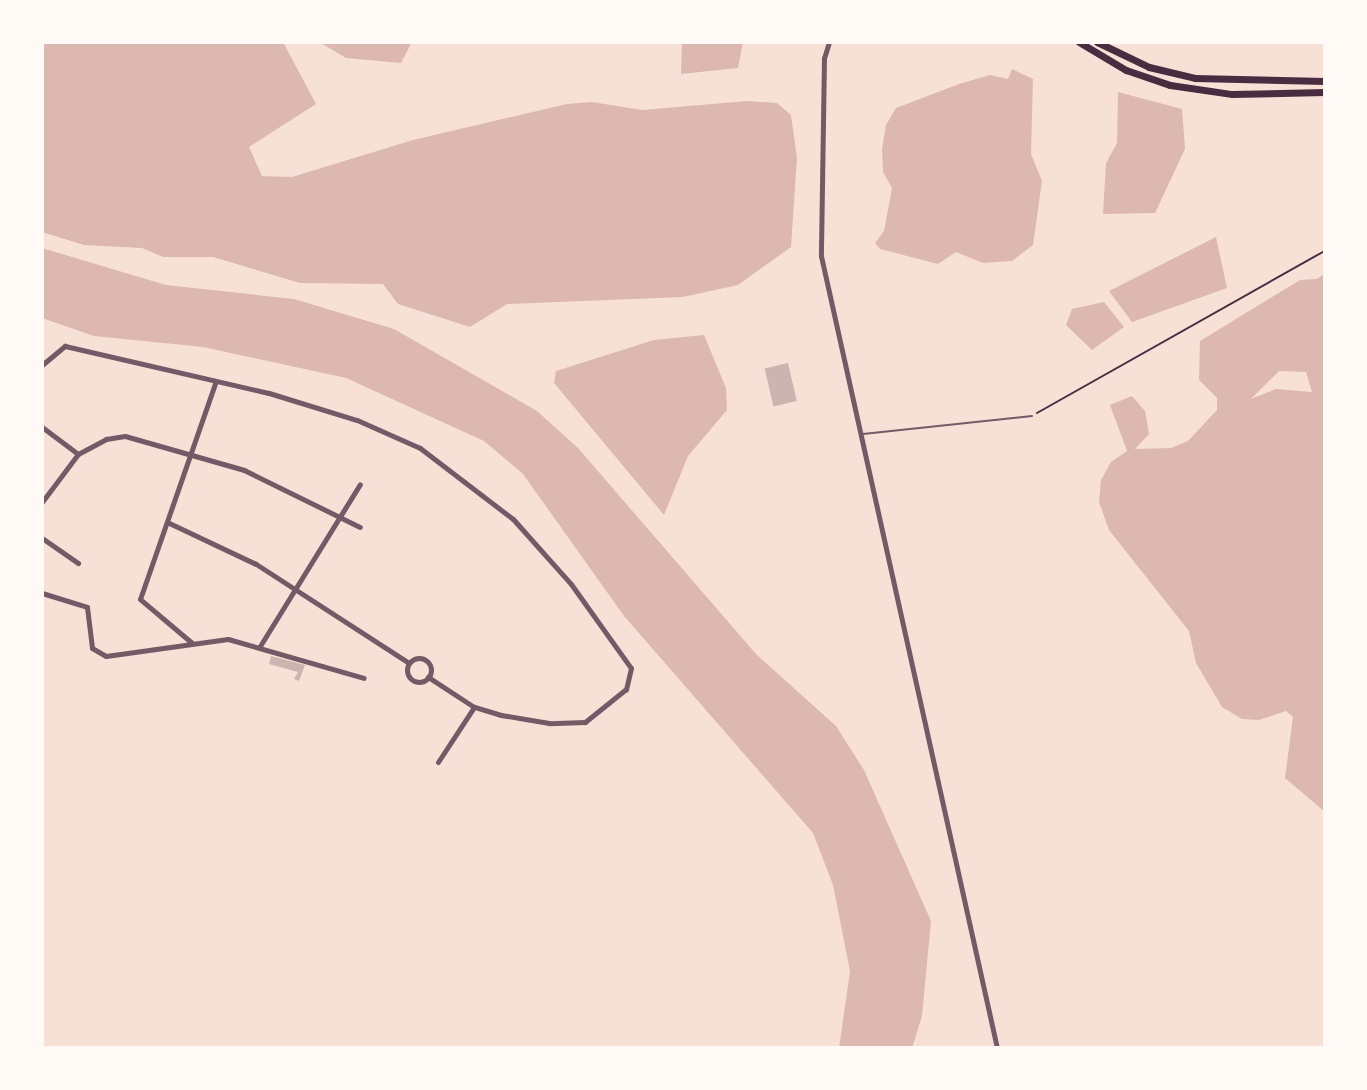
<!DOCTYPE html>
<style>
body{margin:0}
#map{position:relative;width:1367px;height:1090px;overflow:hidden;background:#f7e1d7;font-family:Ubuntu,sans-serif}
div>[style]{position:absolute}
.water>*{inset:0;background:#dcb8b0}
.building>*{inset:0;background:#ccb4b1;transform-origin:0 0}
.path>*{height:2px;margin:-1px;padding:0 1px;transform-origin:1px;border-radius:1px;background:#4a2c40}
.service>*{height:2px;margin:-1px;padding:0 1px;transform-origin:1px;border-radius:1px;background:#755966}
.minor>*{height:5px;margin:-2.5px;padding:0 2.5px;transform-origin:2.5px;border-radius:2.5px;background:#755966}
.minor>.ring{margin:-2.5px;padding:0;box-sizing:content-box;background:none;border:5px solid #755966;border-radius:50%}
.primary>*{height:7px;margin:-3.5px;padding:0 3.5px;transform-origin:3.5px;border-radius:3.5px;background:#4a2c40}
span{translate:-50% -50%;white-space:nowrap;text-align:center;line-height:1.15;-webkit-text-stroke:7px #fffaf5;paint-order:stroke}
.frame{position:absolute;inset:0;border:44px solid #fffaf5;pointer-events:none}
</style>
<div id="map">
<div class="water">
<div style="clip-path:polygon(42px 42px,283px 42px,316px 104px,249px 147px,262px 176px,292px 177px,413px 140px,567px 104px,592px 102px,642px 110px,747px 101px,777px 103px,791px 115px,797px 158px,791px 247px,738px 285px,683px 297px,507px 304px,470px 327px,398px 304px,383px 284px,300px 283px,213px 257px,163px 257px,142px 248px,84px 245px,42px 232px)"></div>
<div style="clip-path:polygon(319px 42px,412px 42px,401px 63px,346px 58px)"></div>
<div style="clip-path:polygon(682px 42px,743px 42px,738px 68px,681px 74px)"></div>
<div style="clip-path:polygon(1012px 69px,1033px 79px,1031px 154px,1042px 181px,1033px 245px,1012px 261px,983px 263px,956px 252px,938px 264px,880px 249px,875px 243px,884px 231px,892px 188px,883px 172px,882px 149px,886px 125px,896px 108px,959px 84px,990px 75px,1008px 79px)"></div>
<div style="clip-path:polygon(1118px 92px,1182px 109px,1185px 149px,1155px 213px,1103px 214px,1106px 163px,1117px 143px)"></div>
<div style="clip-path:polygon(1216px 237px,1227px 288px,1132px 322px,1109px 291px)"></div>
<div style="clip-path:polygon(42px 248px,166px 285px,294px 299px,394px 329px,537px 411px,578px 448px,756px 654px,836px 726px,864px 770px,931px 921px,922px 1016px,912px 1048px,839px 1048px,850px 971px,833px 885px,813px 833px,624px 616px,523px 474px,484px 441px,346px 378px,203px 347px,94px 336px,42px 318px)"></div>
<div style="clip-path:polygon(evenodd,1325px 273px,1325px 812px,1285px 778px,1293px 717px,1286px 711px,1259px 720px,1242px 719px,1222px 707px,1196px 663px,1189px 631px,1109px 530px,1099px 502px,1101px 480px,1111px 462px,1127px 451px,1110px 405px,1132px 396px,1145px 411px,1149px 434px,1135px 449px,1171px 448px,1188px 441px,1217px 410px,1217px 398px,1199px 380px,1200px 341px,1300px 280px,1317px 279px,1325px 273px,1279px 371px,1306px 372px,1312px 392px,1276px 389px,1251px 399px,1279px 371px)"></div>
<div style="clip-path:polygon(1104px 302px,1124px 327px,1092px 350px,1066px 325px,1072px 309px)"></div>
<div style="clip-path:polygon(704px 335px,726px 388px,727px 410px,688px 456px,664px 515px,554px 383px,556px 371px,654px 340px)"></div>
</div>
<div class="building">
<div style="left:788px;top:363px;width:39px;height:24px;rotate:77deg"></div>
<div style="clip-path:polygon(271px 656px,305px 665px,299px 681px,294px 679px,298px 672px,269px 664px)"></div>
</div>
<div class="path">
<div style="left:1037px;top:413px;width:330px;rotate:-29.4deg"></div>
</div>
<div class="service">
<div style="left:863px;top:434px;width:170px;rotate:-6.1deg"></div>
</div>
<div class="minor">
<div style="left:829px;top:42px;width:17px;rotate:107deg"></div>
<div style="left:824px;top:58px;width:198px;rotate:90.9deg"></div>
<div style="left:821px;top:256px;width:811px;rotate:77.47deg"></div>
<div style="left:42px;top:365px;width:30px;rotate:-40deg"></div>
<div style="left:65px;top:346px;width:209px;rotate:13deg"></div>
<div style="left:269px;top:393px;width:92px;rotate:17.1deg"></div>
<div style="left:357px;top:420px;width:69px;rotate:24deg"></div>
<div style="left:420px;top:448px;width:117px;rotate:37.4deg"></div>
<div style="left:513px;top:519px;width:87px;rotate:48.3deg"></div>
<div style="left:571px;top:584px;width:103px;rotate:54.5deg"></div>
<div style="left:631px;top:668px;width:22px;rotate:103deg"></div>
<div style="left:626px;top:689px;width:53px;rotate:141.2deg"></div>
<div style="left:585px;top:722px;width:36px;rotate:178deg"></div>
<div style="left:549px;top:723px;width:49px;rotate:-170.5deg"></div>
<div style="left:501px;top:715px;width:28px;rotate:-163deg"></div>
<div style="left:474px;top:707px;width:55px;rotate:-146.9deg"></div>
<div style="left:42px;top:427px;width:45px;rotate:36.9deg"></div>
<div style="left:42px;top:502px;width:60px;rotate:-53.1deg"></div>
<div style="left:78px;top:454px;width:32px;rotate:-28deg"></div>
<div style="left:106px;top:439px;width:19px;rotate:-9deg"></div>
<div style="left:125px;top:436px;width:124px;rotate:15.9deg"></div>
<div style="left:244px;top:470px;width:129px;rotate:26.2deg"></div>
<div style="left:167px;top:522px;width:98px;rotate:25.3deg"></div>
<div style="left:256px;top:564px;width:182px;rotate:32.9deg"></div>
<div style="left:42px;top:538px;width:44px;rotate:34.8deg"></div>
<div style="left:42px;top:593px;width:47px;rotate:17.3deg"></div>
<div style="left:87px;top:607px;width:41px;rotate:83deg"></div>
<div style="left:92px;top:648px;width:16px;rotate:30deg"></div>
<div style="left:106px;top:656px;width:123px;rotate:-7.9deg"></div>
<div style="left:228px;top:639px;width:141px;rotate:16deg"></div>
<div style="left:192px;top:643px;width:68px;rotate:-139.8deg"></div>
<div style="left:140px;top:599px;width:228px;rotate:-70.8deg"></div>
<div style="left:260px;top:646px;width:190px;rotate:-58.3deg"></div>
<div class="ring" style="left:407px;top:658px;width:19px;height:19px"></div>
<div style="left:438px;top:762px;width:66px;rotate:-56.8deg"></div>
</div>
<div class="primary">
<div style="left:1079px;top:42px;width:55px;rotate:30.8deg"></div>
<div style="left:1126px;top:70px;width:46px;rotate:18.8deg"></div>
<div style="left:1170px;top:85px;width:63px;rotate:8.3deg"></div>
<div style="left:1232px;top:94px;width:93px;rotate:-1.2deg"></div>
<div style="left:1097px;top:42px;width:58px;rotate:25.7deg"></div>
<div style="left:1149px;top:67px;width:47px;rotate:13.4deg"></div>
<div style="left:1195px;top:78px;width:130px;rotate:1.3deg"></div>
</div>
<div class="frame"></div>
</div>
